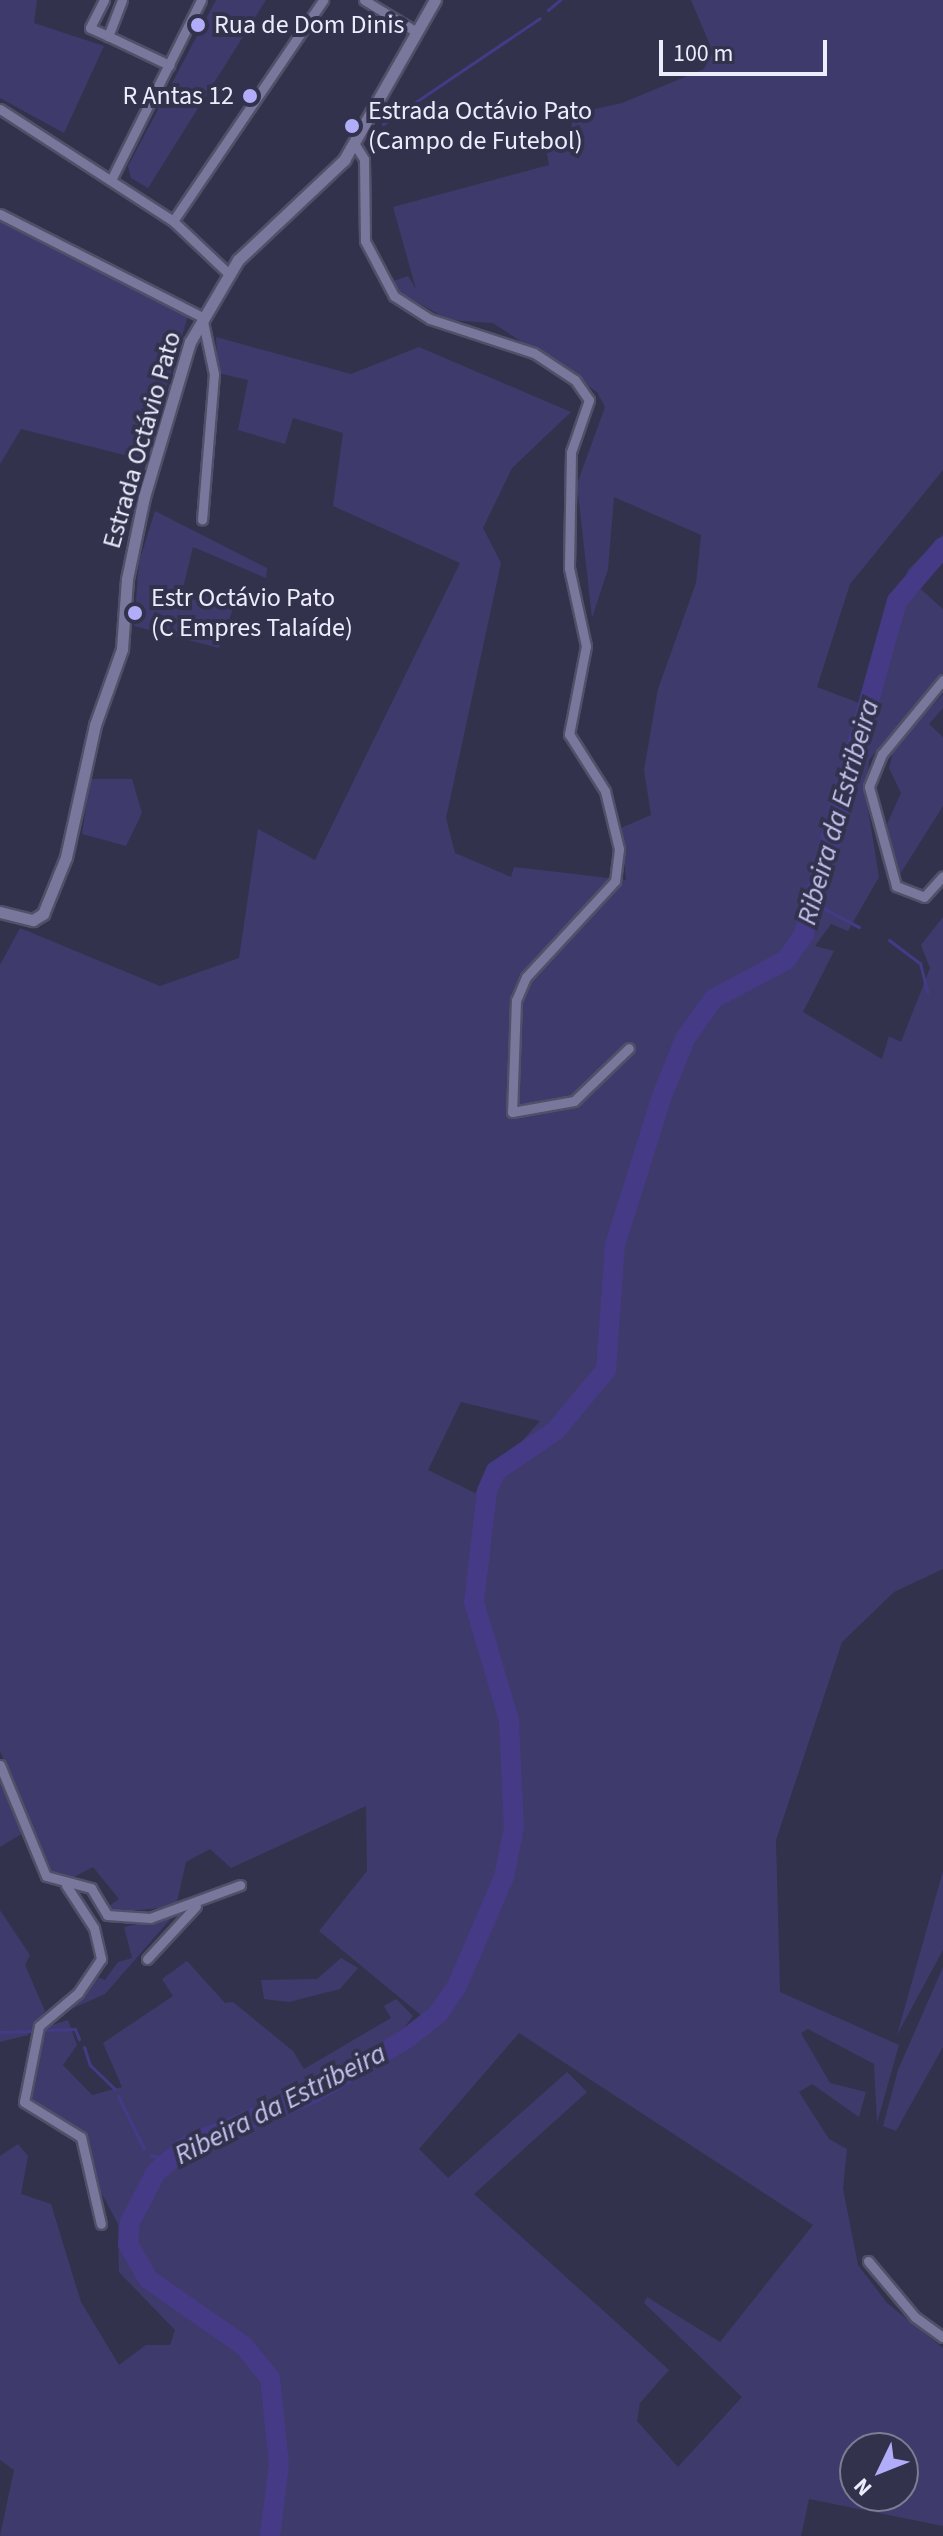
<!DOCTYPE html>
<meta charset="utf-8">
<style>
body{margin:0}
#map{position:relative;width:943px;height:2536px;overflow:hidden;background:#33324c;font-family:"Source Sans 3",sans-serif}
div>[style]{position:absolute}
.green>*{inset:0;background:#3f3a6c}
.stream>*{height:3px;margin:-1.5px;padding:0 1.5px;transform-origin:1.5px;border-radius:1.5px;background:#453a86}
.river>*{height:20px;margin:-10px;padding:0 10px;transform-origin:10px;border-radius:10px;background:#453a86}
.roads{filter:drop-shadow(2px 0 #515068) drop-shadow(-2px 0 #515068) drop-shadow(0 2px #515068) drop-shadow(0 -2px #515068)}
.minor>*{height:9px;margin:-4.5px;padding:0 4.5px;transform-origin:4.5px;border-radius:4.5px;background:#79789c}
.tertiary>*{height:11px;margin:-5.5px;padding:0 5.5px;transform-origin:5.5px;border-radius:5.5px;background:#79789c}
.dots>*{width:22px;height:22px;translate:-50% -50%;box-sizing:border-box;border:4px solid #33324c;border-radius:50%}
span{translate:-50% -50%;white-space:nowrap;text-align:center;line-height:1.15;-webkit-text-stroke:8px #33324c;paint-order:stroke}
.poi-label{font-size:26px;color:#ececfd}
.left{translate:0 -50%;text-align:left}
.right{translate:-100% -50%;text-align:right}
.street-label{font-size:26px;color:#ececfd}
.water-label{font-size:28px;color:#c3c2ee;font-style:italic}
.north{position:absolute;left:839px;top:2432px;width:80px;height:80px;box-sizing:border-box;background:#33324c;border:2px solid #7d7c93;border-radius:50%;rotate:227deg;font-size:22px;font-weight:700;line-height:32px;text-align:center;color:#ececfd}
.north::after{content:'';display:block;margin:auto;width:28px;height:36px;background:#b2adf9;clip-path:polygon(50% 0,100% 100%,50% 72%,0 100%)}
.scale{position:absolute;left:659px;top:40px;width:168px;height:36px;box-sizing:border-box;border:4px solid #ececfd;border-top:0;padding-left:10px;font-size:24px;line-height:28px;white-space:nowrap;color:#ececfd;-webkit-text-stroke:6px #33324c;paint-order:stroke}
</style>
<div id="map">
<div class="green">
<div style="clip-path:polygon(0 0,37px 0,34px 23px,104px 46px,64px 133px,0 98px)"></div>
<div style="clip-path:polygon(216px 0,266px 0,148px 188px,131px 178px,128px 166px)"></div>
<div style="clip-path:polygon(evenodd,691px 0,943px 0,943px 470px,850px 584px,817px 687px,859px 703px,908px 570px,943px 535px,943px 563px,916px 585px,943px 609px,943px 673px,869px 760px,867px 803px,879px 877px,848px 931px,831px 924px,815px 946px,834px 951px,803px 1012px,882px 1059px,889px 1036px,901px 1042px,930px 968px,921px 945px,943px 917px,943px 1569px,894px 1592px,842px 1642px,776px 1840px,780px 1992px,899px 2045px,877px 2123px,874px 2064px,808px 2029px,801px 2033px,830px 2083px,866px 2092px,859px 2117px,812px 2084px,799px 2092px,829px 2139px,847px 2149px,843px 2189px,858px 2265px,887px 2303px,943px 2348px,943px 2526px,809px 2499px,801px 2536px,0 2536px,14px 2470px,0 2460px,0 2156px,18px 2144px,28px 2156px,21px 2194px,51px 2204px,81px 2302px,119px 2365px,146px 2345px,170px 2345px,175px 2330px,119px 2272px,118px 2224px,96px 2183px,86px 2134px,28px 2102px,43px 2028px,68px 2020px,77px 2045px,63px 2065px,92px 2095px,122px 2087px,103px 2043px,173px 1996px,162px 1979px,187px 1961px,225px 2003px,233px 2002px,293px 2051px,304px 2069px,391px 2018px,384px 2006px,396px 1999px,413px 2016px,404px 2028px,422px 2016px,319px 1931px,367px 1871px,366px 1806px,231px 1868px,210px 1849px,186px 1862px,176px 1906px,115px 1913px,109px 1906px,119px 1899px,93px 1867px,72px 1878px,53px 1873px,0 1751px,0 965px,20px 928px,160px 986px,239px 958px,258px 829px,315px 860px,460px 563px,333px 506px,343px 433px,293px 418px,285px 444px,238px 430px,248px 380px,218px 373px,216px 337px,351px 374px,419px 347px,571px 412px,512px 468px,483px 528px,501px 563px,446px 818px,455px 853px,511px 877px,514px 867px,626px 880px,621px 828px,651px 815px,644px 770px,658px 689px,696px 583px,701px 535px,614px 497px,608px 569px,592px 618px,577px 484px,605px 407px,597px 392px,493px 323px,449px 320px,399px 292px,391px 282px,408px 276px,416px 289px,393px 207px,549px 165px,546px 148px,570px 139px,574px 104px,591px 110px,622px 103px,704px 69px,713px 52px,691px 0,461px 1402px,540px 1421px,475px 1493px,428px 1470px,461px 1402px,691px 0,519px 2033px,813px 2225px,720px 2342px,647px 2297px,644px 2303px,742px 2397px,678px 2467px,637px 2421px,640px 2403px,669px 2370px,474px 2194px,587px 2092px,567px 2072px,448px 2178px,419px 2149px,519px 2033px,691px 0,855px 2448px,903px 2448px,903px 2496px,855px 2496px,855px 2448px)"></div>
<div style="clip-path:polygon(0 221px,188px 316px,144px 460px,21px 429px,0 464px)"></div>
<div style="clip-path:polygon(155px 511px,267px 568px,266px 578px,193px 547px,183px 588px,234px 606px,219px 648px,134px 626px,139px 562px)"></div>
<div style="clip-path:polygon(943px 694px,943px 708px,929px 724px,943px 737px,943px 806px,897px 879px,887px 824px,901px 793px,889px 768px,894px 748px)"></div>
<div style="clip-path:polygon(90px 779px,132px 779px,142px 813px,126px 846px,82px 834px)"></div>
<div style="clip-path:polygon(0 1782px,23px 1833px,0 1847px)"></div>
<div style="clip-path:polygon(943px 1871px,943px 1950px,897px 2035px)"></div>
<div style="clip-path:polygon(0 1910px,30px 1955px,25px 1965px,45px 2011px,28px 2035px,0 2042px)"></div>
<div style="clip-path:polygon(174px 1915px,105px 1994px,60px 2014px,94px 1976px,105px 1980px,118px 1962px,132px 1958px,124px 1927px)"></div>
<div style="clip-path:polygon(341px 1958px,358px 1968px,340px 1989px,289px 2002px,264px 1999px,261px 1980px,317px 1979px)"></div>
<div style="clip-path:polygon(943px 1967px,943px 2047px,896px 2131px,883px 2126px,898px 2070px)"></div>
</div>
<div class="stream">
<div style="left:548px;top:10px;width:16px;rotate:-40deg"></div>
<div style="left:383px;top:124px;width:189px;rotate:-34deg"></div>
<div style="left:813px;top:903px;width:52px;rotate:27.6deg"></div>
<div style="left:889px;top:940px;width:39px;rotate:37deg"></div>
<div style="left:920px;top:963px;width:30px;rotate:76deg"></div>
<div style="left:45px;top:2030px;width:30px;rotate:-2deg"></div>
<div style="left:75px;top:2029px;width:11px;rotate:68deg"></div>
<div style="left:0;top:2032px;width:34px;rotate:-2deg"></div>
<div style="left:84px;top:2047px;width:19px;rotate:72deg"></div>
<div style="left:90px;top:2065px;width:35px;rotate:44deg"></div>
<div style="left:118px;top:2096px;width:59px;rotate:63.9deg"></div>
<div style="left:150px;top:2155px;width:19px;rotate:12deg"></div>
</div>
<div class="river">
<div style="left:270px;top:2536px;width:72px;rotate:-82.8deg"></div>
<div style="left:279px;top:2465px;width:87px;rotate:-95.9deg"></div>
<div style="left:270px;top:2378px;width:41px;rotate:-129.1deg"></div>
<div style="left:244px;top:2346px;width:117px;rotate:-145.1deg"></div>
<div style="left:148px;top:2279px;width:40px;rotate:-119.7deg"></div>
<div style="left:128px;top:2244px;width:22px;rotate:-85deg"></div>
<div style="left:130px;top:2222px;width:56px;rotate:-62.5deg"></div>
<div style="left:156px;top:2172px;width:42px;rotate:-40.2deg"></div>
<div style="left:188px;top:2145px;width:134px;rotate:-22.4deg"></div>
<div style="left:312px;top:2094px;width:109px;rotate:-30.3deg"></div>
<div style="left:406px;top:2039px;width:41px;rotate:-38deg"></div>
<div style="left:438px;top:2014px;width:34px;rotate:-56deg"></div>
<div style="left:457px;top:1986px;width:119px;rotate:-66.7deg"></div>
<div style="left:504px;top:1877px;width:50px;rotate:-78.5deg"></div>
<div style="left:514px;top:1828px;width:108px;rotate:-92.7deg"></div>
<div style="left:509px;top:1720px;width:123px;rotate:-106.5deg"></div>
<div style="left:474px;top:1602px;width:112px;rotate:-83.3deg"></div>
<div style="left:487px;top:1491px;width:22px;rotate:-66deg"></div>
<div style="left:496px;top:1471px;width:71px;rotate:-34.1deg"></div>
<div style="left:555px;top:1431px;width:80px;rotate:-50.1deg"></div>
<div style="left:606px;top:1370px;width:125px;rotate:-85.9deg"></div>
<div style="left:615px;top:1245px;width:159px;rotate:-72.5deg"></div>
<div style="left:663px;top:1093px;width:58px;rotate:-67.8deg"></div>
<div style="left:685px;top:1039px;width:49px;rotate:-55deg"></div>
<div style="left:713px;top:999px;width:83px;rotate:-28.1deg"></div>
<div style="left:786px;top:960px;width:32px;rotate:-55deg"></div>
<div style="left:804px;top:934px;width:346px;rotate:-74.4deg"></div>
<div style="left:897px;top:601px;width:71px;rotate:-49.6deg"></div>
</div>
<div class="roads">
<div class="minor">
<div style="left:104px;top:0;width:31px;rotate:117deg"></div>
<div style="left:90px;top:28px;width:20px;rotate:24deg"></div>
<div style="left:122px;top:0;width:39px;rotate:111deg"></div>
<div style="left:108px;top:36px;width:68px;rotate:25.4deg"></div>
<div style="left:364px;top:0;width:60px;rotate:31.3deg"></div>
<div style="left:0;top:109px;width:206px;rotate:32.9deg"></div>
<div style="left:173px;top:221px;width:77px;rotate:43.4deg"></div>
<div style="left:354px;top:143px;width:19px;rotate:58deg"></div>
<div style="left:364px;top:159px;width:82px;rotate:89.3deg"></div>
<div style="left:365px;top:241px;width:62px;rotate:62.2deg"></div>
<div style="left:394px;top:296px;width:43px;rotate:32.6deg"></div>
<div style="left:430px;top:319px;width:109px;rotate:18.1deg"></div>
<div style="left:534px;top:353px;width:49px;rotate:33.4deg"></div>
<div style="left:575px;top:380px;width:24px;rotate:55deg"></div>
<div style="left:589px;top:400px;width:55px;rotate:109.1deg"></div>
<div style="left:571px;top:452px;width:116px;rotate:91deg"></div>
<div style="left:569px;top:568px;width:80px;rotate:77.7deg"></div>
<div style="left:586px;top:646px;width:90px;rotate:100.9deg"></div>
<div style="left:569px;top:734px;width:67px;rotate:57.7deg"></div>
<div style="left:605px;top:791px;width:60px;rotate:76.4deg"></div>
<div style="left:619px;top:849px;width:32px;rotate:97deg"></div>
<div style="left:615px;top:881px;width:131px;rotate:132.8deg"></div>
<div style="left:526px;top:977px;width:25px;rotate:113deg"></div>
<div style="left:516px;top:1000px;width:112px;rotate:92deg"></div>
<div style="left:512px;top:1112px;width:63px;rotate:-10.1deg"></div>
<div style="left:574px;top:1101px;width:76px;rotate:-43.9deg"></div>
<div style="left:112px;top:178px;width:199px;rotate:-63.4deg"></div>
<div style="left:0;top:214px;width:227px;rotate:27deg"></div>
<div style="left:202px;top:317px;width:58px;rotate:78.1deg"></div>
<div style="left:214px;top:374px;width:146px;rotate:94.7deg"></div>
<div style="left:173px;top:221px;width:267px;rotate:-55.8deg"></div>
<div style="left:943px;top:680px;width:96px;rotate:129.5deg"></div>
<div style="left:882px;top:754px;width:35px;rotate:112deg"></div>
<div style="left:869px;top:787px;width:103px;rotate:74.7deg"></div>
<div style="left:896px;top:886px;width:30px;rotate:21deg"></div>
<div style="left:924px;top:897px;width:28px;rotate:-48deg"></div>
<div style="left:0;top:1765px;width:120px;rotate:67.5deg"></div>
<div style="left:46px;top:1876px;width:47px;rotate:14.9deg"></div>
<div style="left:91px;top:1888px;width:31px;rotate:59deg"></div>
<div style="left:107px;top:1915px;width:43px;rotate:4deg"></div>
<div style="left:150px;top:1918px;width:96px;rotate:-20.1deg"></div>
<div style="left:66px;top:1885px;width:51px;rotate:56.9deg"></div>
<div style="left:94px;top:1928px;width:32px;rotate:77deg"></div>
<div style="left:101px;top:1959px;width:41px;rotate:124.1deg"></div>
<div style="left:78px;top:1993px;width:51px;rotate:139.8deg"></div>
<div style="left:39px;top:2026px;width:77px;rotate:101.2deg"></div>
<div style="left:24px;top:2102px;width:67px;rotate:31.6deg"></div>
<div style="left:81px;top:2137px;width:89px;rotate:77.1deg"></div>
<div style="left:147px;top:1959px;width:72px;rotate:-47.2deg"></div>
<div style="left:868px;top:2261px;width:73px;rotate:50deg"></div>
<div style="left:915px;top:2317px;width:34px;rotate:36deg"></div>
</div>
<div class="tertiary">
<div style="left:0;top:912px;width:34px;rotate:14deg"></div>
<div style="left:33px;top:920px;width:12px;rotate:-31deg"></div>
<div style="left:43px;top:914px;width:61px;rotate:-68deg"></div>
<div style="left:66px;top:857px;width:135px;rotate:-77.6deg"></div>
<div style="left:95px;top:725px;width:81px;rotate:-70.4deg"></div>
<div style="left:122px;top:649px;width:70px;rotate:-85.9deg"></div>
<div style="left:127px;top:579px;width:84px;rotate:-78.3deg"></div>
<div style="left:144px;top:497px;width:162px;rotate:-73.5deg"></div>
<div style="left:190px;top:342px;width:95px;rotate:-59.7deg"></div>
<div style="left:238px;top:260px;width:146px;rotate:-43.3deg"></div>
<div style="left:344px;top:160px;width:184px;rotate:-60.4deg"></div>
</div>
</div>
<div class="dots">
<div style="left:198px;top:25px;background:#b2adf9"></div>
<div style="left:250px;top:96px;background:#b2adf9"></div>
<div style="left:352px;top:126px;background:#b2adf9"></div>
<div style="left:135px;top:613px;background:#b2adf9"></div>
</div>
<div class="poi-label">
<span class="left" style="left:214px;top:25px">Rua de Dom Dinis</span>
<span class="right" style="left:234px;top:96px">R Antas 12</span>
<span class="left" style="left:368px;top:126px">Estrada Octávio Pato<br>(Campo de Futebol)</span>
<span class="left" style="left:151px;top:613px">Estr Octávio Pato<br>(C Empres Talaíde)</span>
</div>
<div class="street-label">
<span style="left:142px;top:440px;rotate:-74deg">Estrada Octávio Pato</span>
</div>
<div class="water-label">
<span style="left:838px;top:812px;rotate:-74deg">Ribeira da Estribeira</span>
<span style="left:280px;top:2104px;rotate:-27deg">Ribeira da Estribeira</span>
</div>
<div class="north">N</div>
<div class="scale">100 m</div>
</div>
